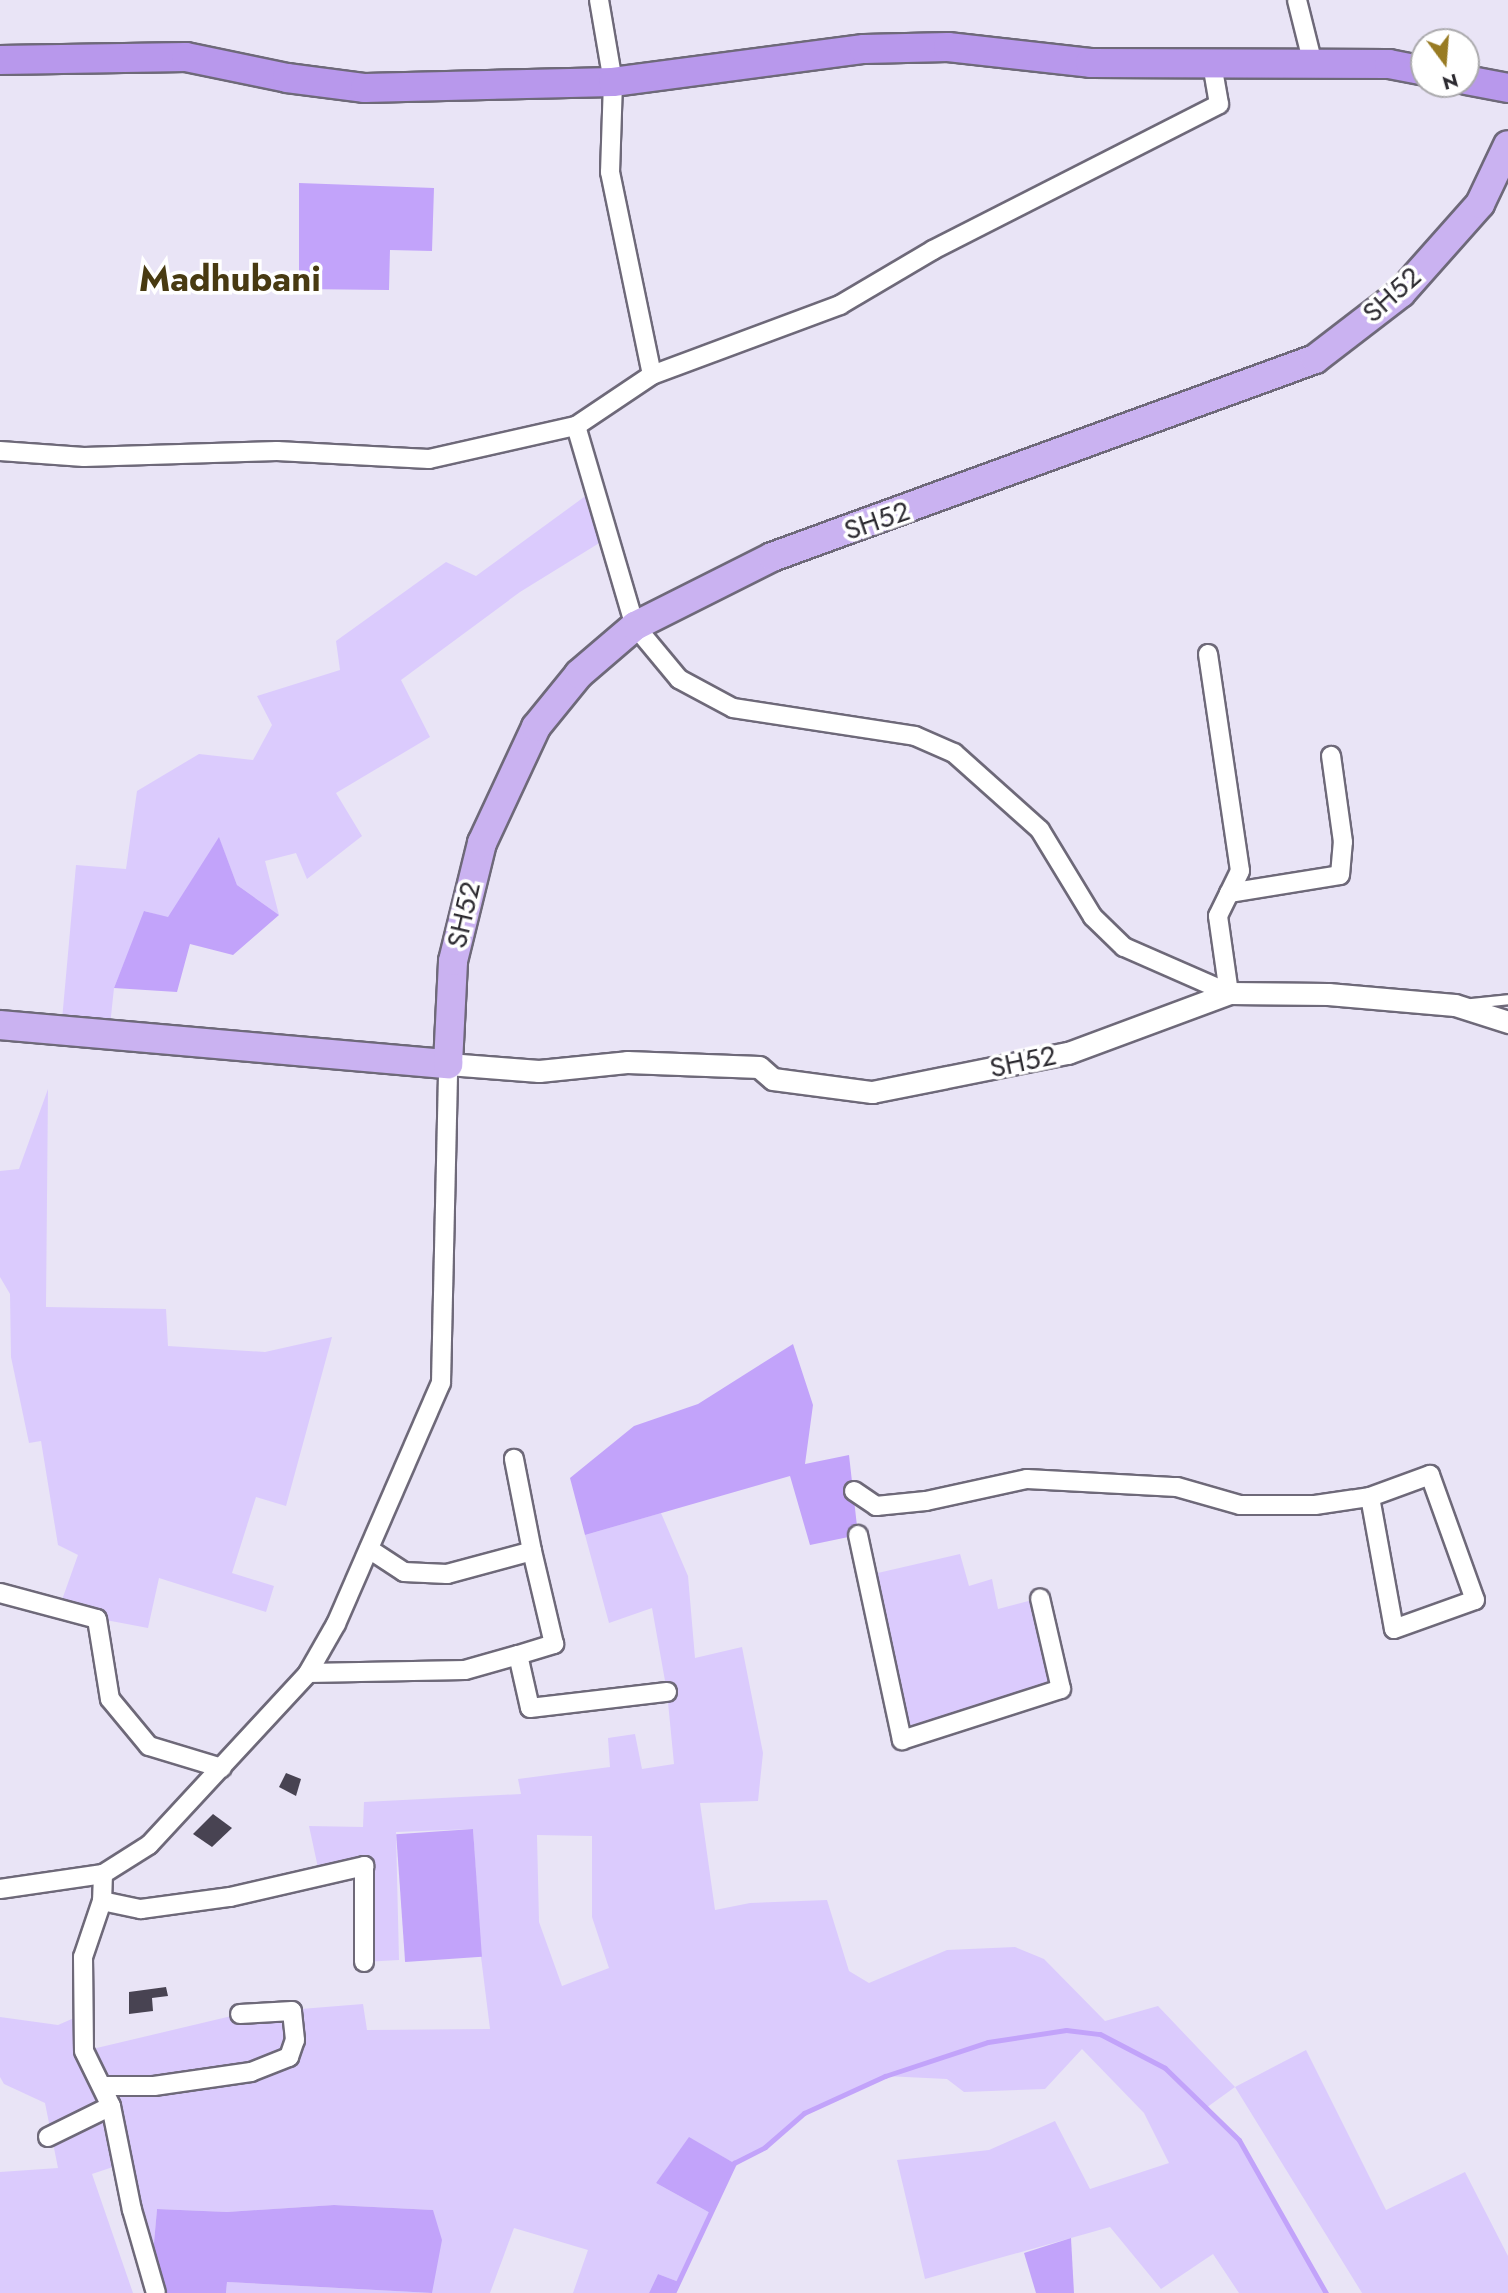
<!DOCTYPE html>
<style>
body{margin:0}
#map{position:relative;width:1508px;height:2293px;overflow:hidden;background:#e9e4f6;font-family:Jost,sans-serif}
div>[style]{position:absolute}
.green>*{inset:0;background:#dbcbfd}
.water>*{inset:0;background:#c2a3fa;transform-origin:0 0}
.stream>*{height:5px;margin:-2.5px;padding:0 2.5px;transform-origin:2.5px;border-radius:2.5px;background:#c2a3fa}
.building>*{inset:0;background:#484352}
.roads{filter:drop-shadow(2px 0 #6e6979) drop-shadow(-2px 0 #6e6979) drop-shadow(0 2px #6e6979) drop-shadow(0 -2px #6e6979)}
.service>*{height:9px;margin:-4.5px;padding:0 4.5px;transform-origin:4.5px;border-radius:4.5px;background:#fff}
.minor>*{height:18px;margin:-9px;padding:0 9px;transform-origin:9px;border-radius:9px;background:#fff}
.tertiary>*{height:21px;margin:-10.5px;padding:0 10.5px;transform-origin:10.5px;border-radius:10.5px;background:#fff}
.primary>*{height:28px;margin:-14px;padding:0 14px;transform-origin:14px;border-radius:14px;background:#cab2f1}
.trunk>*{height:28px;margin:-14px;padding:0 14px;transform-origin:14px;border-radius:14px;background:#b898ec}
span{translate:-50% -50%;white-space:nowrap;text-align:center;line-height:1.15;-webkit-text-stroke:7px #fff;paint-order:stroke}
.street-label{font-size:28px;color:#2d2b31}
.district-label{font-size:35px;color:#483a11;font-weight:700}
.north{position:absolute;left:1410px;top:28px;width:70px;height:70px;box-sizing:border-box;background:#fff;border:2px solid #abaaad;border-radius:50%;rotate:164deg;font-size:19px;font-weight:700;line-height:28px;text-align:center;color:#2d2b31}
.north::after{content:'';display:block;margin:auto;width:24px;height:32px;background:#987b23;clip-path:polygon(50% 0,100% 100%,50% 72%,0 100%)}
</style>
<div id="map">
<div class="green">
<div style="clip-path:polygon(595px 489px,609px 537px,520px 592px,401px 680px,430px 737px,336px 793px,362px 836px,307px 879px,296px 853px,265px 861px,279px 915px,237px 885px,219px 838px,168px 918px,145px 911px,114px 988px,109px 1035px,61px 1031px,76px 865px,126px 869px,137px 791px,199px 754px,253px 760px,272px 725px,257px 696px,340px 670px,336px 641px,446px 562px,476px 576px)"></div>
<div style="clip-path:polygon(48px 1089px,46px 1307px,166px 1309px,168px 1346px,265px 1352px,332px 1337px,286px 1506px,256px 1497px,232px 1573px,274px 1586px,266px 1612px,159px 1578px,148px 1628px,58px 1611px,78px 1555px,58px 1545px,41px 1441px,29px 1443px,11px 1357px,10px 1294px,0 1277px,0 1171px,19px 1169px)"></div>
<div style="clip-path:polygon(evenodd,661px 1513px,688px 1576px,695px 1658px,742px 1647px,763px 1753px,758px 1801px,700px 1803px,715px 1910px,750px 1903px,827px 1900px,849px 1971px,869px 1983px,947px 1950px,1015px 1947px,1044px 1959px,1105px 2021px,1158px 2006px,1235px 2087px,1306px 2050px,1386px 2210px,1465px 2172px,1508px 2256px,1508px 2293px,1362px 2293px,1235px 2087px,1206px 2108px,1239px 2140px,1326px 2293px,1239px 2293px,1213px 2254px,1161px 2289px,1110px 2227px,925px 2279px,897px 2160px,989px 2150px,1055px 2121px,1090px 2189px,1169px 2163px,1144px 2113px,1082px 2049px,1045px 2089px,964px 2092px,947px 2079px,885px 2076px,804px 2113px,765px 2147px,734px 2163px,689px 2138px,656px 2183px,712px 2214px,679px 2282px,658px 2274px,649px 2293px,573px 2293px,588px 2250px,514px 2228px,490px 2293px,226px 2293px,227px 2282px,432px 2293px,433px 2210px,334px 2205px,227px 2212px,157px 2209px,151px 2276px,122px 2164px,92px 2174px,133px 2293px,0 2293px,0 2172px,58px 2168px,45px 2103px,4px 2084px,0 2077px,0 2017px,58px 2025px,81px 2015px,84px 2051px,240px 2014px,363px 2004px,367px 2030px,490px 2029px,481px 1957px,473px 1829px,396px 1832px,399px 1960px,364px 1962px,364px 1866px,320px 1877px,309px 1826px,363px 1827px,364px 1802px,521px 1794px,518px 1779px,610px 1767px,608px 1738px,635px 1734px,642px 1769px,674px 1764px,667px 1692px,652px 1608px,609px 1623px,585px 1535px,661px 1513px,537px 1835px,592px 1836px,592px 1917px,609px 1968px,562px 1986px,539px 1922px,537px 1835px)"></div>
<div style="clip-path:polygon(960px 1554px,969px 1586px,992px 1579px,998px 1609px,1040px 1598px,1061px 1689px,902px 1740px,869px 1575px)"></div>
</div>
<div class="water">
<div style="clip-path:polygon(299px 183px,434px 188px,432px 251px,390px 250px,389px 290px,299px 289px)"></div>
<div style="clip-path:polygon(219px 837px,237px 885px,279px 915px,233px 955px,190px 944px,177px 992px,114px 988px,144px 911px,168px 917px)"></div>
<div style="clip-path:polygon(793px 1344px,813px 1405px,805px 1464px,849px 1455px,858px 1535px,810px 1545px,790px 1476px,585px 1535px,570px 1478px,634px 1426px,698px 1404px)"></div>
<div style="left:473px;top:1829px;width:128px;height:77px;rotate:86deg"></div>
<div style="clip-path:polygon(689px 2137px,734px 2163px,712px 2214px,656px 2183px)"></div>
<div style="clip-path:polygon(334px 2205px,433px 2210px,442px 2240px,432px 2293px,227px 2282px,226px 2293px,156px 2293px,151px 2276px,157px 2209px,227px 2212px)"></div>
<div style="clip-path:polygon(1071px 2238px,1074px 2293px,1036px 2293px,1024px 2253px)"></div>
<div style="clip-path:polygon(658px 2274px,679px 2282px,673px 2293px,649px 2293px)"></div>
</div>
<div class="stream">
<div style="left:673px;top:2293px;width:144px;rotate:-64.9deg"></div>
<div style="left:734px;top:2163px;width:35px;rotate:-27deg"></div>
<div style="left:765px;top:2147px;width:52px;rotate:-41.1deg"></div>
<div style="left:804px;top:2113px;width:89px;rotate:-24.6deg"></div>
<div style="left:885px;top:2076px;width:108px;rotate:-18.3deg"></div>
<div style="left:988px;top:2042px;width:79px;rotate:-8.7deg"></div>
<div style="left:1066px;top:2030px;width:34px;rotate:7deg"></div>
<div style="left:1100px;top:2034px;width:73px;rotate:27.6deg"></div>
<div style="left:1165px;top:2068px;width:103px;rotate:44.2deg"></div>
<div style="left:1239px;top:2140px;width:176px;rotate:60.4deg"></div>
</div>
<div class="building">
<div style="clip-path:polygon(286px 1773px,301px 1779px,296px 1796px,279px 1787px)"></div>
<div style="clip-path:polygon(213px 1814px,232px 1828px,212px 1847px,193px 1834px)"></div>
<div style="clip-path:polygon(166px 1987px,168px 1996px,152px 1998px,153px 2011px,129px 2014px,129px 1992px)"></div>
</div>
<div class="roads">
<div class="service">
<div style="left:1471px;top:1003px;width:37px;rotate:-6deg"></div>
</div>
<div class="minor">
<div style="left:599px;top:0;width:83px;rotate:80.3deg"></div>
<div style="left:613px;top:82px;width:90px;rotate:91.9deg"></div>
<div style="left:610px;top:172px;width:207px;rotate:78.3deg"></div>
<div style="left:1297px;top:0;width:66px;rotate:76deg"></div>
<div style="left:576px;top:426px;width:209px;rotate:73.6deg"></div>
<div style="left:635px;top:626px;width:69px;rotate:50.3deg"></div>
<div style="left:679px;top:679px;width:61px;rotate:28.2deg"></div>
<div style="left:733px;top:708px;width:184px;rotate:8.7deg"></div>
<div style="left:915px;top:736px;width:43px;rotate:23.6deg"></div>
<div style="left:954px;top:753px;width:115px;rotate:41.8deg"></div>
<div style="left:1040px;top:830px;width:102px;rotate:58.7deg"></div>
<div style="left:1093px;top:917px;width:43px;rotate:44.1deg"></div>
<div style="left:1124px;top:947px;width:115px;rotate:23.7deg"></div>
<div style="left:0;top:451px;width:84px;rotate:4.1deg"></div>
<div style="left:84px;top:457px;width:193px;rotate:-1.8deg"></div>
<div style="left:277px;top:451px;width:152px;rotate:3deg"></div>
<div style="left:429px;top:459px;width:151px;rotate:-12.7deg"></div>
<div style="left:576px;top:426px;width:92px;rotate:-33.9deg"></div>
<div style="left:652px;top:375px;width:201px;rotate:-20.4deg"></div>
<div style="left:840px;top:305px;width:108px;rotate:-30.6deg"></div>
<div style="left:933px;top:250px;width:321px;rotate:-27deg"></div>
<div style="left:1219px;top:104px;width:41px;rotate:-99.9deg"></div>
<div style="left:1208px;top:654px;width:219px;rotate:81.6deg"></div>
<div style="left:1240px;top:871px;width:50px;rotate:116.1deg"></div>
<div style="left:1218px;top:916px;width:78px;rotate:81.9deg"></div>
<div style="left:1229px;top:893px;width:112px;rotate:-9.2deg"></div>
<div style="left:1340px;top:875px;width:33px;rotate:-85deg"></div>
<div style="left:1343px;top:842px;width:87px;rotate:-97.9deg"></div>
<div style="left:854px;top:1491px;width:27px;rotate:34deg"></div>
<div style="left:876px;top:1506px;width:50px;rotate:-5.7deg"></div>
<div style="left:926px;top:1501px;width:103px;rotate:-12.3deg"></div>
<div style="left:1027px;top:1479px;width:150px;rotate:3.1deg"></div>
<div style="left:1177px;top:1487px;width:66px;rotate:15.9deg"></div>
<div style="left:1240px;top:1505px;width:75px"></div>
<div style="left:1315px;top:1505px;width:56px;rotate:-8.3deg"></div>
<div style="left:1370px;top:1497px;width:134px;rotate:79.7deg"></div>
<div style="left:1394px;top:1629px;width:86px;rotate:-19.7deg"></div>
<div style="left:1475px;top:1600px;width:133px;rotate:-109.8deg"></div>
<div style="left:1430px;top:1475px;width:64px;rotate:159.9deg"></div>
<div style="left:858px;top:1535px;width:210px;rotate:77.9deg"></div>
<div style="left:902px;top:1740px;width:167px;rotate:-17.8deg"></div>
<div style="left:1061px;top:1689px;width:93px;rotate:-103deg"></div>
<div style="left:369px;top:1549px;width:42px;rotate:33.3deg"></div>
<div style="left:404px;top:1572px;width:43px;rotate:2.7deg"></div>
<div style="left:447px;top:1574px;width:88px;rotate:-15.1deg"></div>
<div style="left:532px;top:1551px;width:94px;rotate:-101.1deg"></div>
<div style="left:0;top:1593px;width:100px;rotate:15deg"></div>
<div style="left:97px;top:1619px;width:81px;rotate:80.8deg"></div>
<div style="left:110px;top:1699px;width:61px;rotate:50.3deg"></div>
<div style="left:149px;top:1746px;width:76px;rotate:16.8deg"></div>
<div style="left:518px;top:1655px;width:38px;rotate:-17deg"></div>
<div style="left:554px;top:1644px;width:96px;rotate:-103.3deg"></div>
<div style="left:308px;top:1673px;width:157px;rotate:-1.1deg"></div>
<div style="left:465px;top:1670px;width:55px;rotate:-15.8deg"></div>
<div style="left:518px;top:1655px;width:54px;rotate:77.2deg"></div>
<div style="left:530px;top:1708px;width:138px;rotate:-6.7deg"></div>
<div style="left:103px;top:1874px;width:27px;rotate:92deg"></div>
<div style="left:102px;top:1901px;width:59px;rotate:108.7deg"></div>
<div style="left:83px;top:1957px;width:94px;rotate:89.4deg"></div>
<div style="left:84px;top:2051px;width:61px;rotate:63.9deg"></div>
<div style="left:111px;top:2106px;width:106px;rotate:78.6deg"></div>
<div style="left:132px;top:2210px;width:86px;rotate:73.9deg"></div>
<div style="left:0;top:1889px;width:104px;rotate:-8.3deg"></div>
<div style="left:103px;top:1874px;width:54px;rotate:-32.2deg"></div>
<div style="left:149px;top:1845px;width:234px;rotate:-47.2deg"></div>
<div style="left:308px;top:1673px;width:56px;rotate:-60.3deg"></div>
<div style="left:336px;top:1624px;width:263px;rotate:-66.5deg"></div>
<div style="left:441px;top:1383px;width:319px;rotate:-88.7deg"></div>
<div style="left:102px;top:1901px;width:40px;rotate:12deg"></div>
<div style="left:141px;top:1909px;width:90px;rotate:-7.7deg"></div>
<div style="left:230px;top:1897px;width:138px;rotate:-13deg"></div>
<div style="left:364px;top:1866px;width:96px;rotate:90deg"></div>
<div style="left:105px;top:2086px;width:49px"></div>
<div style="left:154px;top:2086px;width:98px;rotate:-8.2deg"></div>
<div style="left:251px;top:2072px;width:41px;rotate:-21.5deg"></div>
<div style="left:289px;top:2057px;width:18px;rotate:-71deg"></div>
<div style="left:295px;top:2040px;width:29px;rotate:-96deg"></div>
<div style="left:292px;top:2011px;width:52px;rotate:176.7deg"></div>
<div style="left:48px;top:2137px;width:70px;rotate:-26.2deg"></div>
</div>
<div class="tertiary">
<div style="left:448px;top:1064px;width:91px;rotate:4.4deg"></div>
<div style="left:539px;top:1071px;width:88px;rotate:-5.8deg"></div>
<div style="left:627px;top:1062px;width:132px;rotate:2.2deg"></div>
<div style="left:759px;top:1067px;width:18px;rotate:41deg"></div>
<div style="left:773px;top:1079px;width:100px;rotate:7.5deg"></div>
<div style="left:872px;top:1092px;width:200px;rotate:-11.3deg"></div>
<div style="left:1068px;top:1053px;width:172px;rotate:-20.4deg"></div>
<div style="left:1229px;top:993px;width:99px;rotate:0.6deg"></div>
<div style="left:1328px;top:994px;width:127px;rotate:5deg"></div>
<div style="left:1455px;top:1005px;width:56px;rotate:17.8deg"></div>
</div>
<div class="primary">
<div style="left:0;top:1025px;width:450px;rotate:5deg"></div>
<div style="left:448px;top:1064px;width:103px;rotate:-87.2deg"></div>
<div style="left:453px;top:961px;width:122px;rotate:-76.2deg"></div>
<div style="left:482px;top:843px;width:128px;rotate:-65deg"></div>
<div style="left:536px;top:727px;width:68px;rotate:-50.9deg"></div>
<div style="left:579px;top:674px;width:74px;rotate:-40.6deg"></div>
<div style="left:635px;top:626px;width:153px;rotate:-26.7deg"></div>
<div style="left:772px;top:557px;width:578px;rotate:-20.03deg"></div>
<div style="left:1315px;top:359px;width:108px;rotate:-37.5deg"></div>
<div style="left:1401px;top:293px;width:119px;rotate:-48.4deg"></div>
<div style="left:1480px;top:204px;width:65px;rotate:-64.6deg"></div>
</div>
<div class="trunk">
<div style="left:0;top:60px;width:186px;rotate:-0.9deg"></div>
<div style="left:186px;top:57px;width:103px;rotate:11.7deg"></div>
<div style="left:287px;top:78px;width:79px;rotate:7.3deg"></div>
<div style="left:365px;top:88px;width:248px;rotate:-1.4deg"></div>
<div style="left:613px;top:82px;width:253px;rotate:-7.5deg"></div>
<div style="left:864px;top:49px;width:84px;rotate:-1.4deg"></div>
<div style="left:948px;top:47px;width:143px;rotate:6.4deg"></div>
<div style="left:1090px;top:63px;width:299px;rotate:0.2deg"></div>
<div style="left:1389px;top:64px;width:36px;rotate:11deg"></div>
<div style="left:1466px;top:80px;width:43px;rotate:10.8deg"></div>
</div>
</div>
<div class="street-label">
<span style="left:1392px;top:295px;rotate:-42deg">SH52</span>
<span style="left:877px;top:521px;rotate:-19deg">SH52</span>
<span style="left:464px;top:915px;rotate:-77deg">SH52</span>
<span style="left:1023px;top:1062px;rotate:-12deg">SH52</span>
</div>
<div class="district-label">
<span style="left:230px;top:279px">Madhubani</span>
</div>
<div class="north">N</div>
</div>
